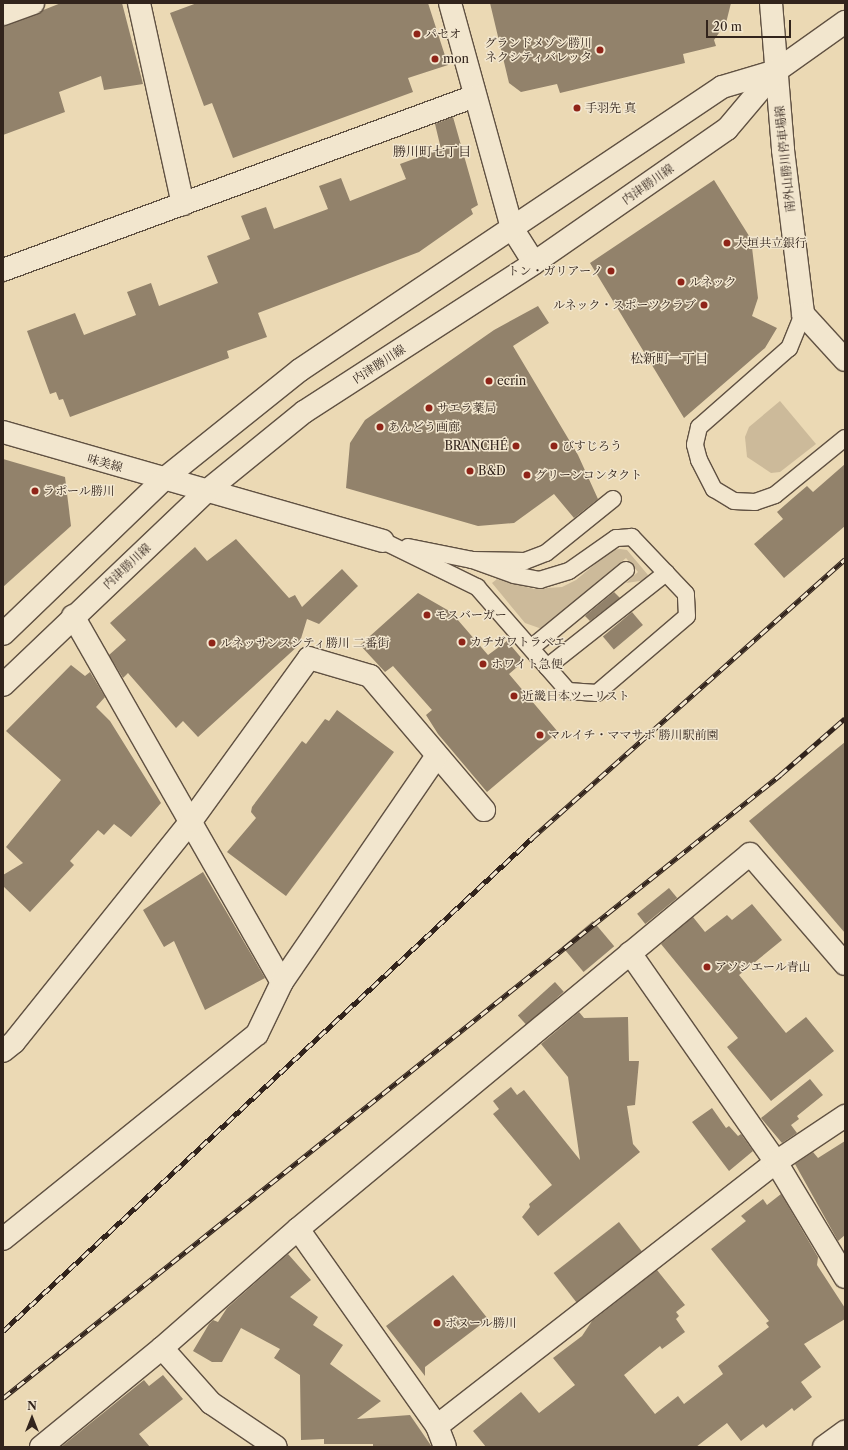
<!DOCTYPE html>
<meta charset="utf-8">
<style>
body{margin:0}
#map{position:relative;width:848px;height:1450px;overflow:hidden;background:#ebd9b4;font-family:"Libre Caslon Text","Noto Serif JP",serif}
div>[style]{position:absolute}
.green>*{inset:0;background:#ccba9a}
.building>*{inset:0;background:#92826b;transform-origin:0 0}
.roads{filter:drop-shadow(1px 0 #605142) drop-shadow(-1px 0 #605142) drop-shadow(0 1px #605142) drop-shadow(0 -1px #605142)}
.lane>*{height:16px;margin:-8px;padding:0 8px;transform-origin:8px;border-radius:8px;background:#f2e6ce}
.street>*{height:22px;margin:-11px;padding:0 11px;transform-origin:11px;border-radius:11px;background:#f2e6ce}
.secondary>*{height:22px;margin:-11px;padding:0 11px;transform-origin:11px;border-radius:11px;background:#f2e6ce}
.rail>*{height:4.5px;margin-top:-2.25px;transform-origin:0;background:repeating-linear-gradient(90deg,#f2e6ce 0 9px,#32241c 0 18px);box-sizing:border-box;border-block:1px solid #32241c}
.dots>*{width:11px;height:11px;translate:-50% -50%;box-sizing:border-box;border:2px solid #f2e6ce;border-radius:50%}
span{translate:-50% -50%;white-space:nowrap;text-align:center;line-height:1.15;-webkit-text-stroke:3px #f2e6ce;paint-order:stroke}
.poi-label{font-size:12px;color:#32241c}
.left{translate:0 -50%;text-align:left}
.right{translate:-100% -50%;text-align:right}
.street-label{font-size:12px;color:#32241c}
.neighbourhood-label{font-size:13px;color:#32241c}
.frame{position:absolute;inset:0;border:4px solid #32241c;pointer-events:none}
.north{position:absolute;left:12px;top:1398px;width:40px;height:40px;-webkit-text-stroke:3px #f2e6ce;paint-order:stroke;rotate:0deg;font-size:11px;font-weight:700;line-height:16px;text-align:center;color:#32241c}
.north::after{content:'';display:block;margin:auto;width:14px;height:18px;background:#32241c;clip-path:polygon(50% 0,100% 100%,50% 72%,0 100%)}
.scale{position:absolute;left:706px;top:20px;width:85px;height:18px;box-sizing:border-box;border:2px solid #32241c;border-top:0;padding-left:5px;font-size:12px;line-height:14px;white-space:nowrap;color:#32241c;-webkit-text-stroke:3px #f2e6ce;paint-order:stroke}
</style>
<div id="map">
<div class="green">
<div style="clip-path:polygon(780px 401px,816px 444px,780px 472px,771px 473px,747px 457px,745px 437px,749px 427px)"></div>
<div style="clip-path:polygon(620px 549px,627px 550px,648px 575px,647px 580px,626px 583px,638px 572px,626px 558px,551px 620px,553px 623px,542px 629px,525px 623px,492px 583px,497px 579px,534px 589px,562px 587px,576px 580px,612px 550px)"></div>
</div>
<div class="building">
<div style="clip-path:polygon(61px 3px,122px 3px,143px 84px,104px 90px,101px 76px,59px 92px,65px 112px,3px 135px,3px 26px)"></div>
<div style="clip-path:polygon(197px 3px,428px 3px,448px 65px,408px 78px,413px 92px,233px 158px,212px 103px,204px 106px,170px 13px)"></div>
<div style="clip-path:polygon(490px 3px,731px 3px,726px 23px,714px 40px,716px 46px,683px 54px,685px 63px,560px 93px,557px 84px,521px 92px,509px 83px)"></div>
<div style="clip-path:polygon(453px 117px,478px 205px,471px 209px,473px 214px,419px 252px,258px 313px,267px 337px,227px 351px,229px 358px,70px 417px,63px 399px,59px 400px,56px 392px,50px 394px,27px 331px,75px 313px,84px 335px,136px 315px,127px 292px,151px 283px,159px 306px,218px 283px,207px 256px,250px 239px,241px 216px,266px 207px,274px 229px,328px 209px,319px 186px,341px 178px,350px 201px,406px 179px,400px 164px,441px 149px,435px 124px)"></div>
<div style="clip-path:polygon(714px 180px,751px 239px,758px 298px,752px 316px,777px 328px,765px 348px,684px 418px,590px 263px)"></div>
<div style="clip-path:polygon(538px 306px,549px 323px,513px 346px,578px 455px,598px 499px,574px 518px,554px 494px,514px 523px,478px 526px,346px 488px,350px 443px,365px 420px,494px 330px)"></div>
<div style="clip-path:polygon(3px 459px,65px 477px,71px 526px,3px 587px)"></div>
<div style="clip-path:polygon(845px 464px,845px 526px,784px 578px,754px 544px,783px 519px,777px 512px,793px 498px,807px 486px,813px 492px)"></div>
<div style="clip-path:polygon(236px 539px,289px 598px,295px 595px,302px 607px,342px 569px,358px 586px,319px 624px,307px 619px,299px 645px,198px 737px,183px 721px,176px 728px,128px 673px,123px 678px,109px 655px,126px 640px,110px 623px,195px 547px,207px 561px)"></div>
<div style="clip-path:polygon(614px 592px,620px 598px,590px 621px,585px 616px)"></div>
<div style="clip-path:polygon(418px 593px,451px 612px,488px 655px,507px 641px,524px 661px,509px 674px,558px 732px,487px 792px,438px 734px,426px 715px,432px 710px,393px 666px,385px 672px,360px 645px)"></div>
<div style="left:632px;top:612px;width:17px;height:38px;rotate:50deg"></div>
<div style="clip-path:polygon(71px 665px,85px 676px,90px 672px,105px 697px,96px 707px,110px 721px,161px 803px,131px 837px,114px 824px,104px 835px,98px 830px,70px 861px,74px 865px,30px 912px,3px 886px,3px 875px,23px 863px,6px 847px,61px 780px,6px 731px)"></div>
<div style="clip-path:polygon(337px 710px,394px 752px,286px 896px,227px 852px,256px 818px,251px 812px,252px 807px,302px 741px,306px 744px,325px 719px,329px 721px)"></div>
<div style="clip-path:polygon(845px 742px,845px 933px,749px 821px)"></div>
<div style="clip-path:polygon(203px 872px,265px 978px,205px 1010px,174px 941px,164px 947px,143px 910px)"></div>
<div style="left:669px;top:888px;width:13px;height:41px;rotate:51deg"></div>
<div style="clip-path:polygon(752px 904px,782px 940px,739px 975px,786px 1033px,806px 1017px,834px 1051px,771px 1101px,727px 1047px,738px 1038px,661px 944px,693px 917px,705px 932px,727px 915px,732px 920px)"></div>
<div style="left:593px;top:921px;width:33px;height:40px;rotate:50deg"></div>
<div style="left:555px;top:982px;width:13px;height:50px;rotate:48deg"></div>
<div style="clip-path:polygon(579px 1012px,584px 1018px,628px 1017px,629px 1061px,639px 1061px,635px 1105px,627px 1106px,633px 1144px,640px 1152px,538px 1236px,522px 1217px,530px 1207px,529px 1204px,552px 1185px,493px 1114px,499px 1109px,493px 1101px,511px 1087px,517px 1095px,524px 1090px,580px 1160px,568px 1077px,541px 1044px)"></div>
<div style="clip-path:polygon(810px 1079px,823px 1095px,797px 1116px,799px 1119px,791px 1125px,797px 1133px,782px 1143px,761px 1118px)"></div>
<div style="clip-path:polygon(712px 1108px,726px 1128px,729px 1126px,738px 1136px,741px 1134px,753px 1151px,729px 1171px,692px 1122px)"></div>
<div style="clip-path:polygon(845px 1141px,845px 1235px,838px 1241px,795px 1164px,813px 1152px,818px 1158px)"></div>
<div style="clip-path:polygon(781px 1194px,818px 1257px,817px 1265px,845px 1308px,845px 1319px,804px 1344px,821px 1367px,801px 1382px,812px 1397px,794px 1411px,792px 1408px,766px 1428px,763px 1424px,741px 1441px,727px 1423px,696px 1447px,486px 1447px,473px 1431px,521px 1392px,539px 1413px,575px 1385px,553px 1358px,582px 1336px,592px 1321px,657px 1270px,685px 1305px,676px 1312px,679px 1316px,676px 1319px,685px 1332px,662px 1349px,660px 1346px,624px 1375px,655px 1414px,678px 1396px,684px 1404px,723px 1374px,718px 1366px,769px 1327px,766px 1323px,769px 1321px,711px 1249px,746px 1221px,741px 1216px,763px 1199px,767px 1205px)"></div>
<div style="left:619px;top:1222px;width:37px;height:83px;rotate:52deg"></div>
<div style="clip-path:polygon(288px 1254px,311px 1280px,290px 1297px,318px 1317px,313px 1325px,343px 1345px,330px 1364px,381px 1401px,357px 1419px,410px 1415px,432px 1447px,373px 1447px,373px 1444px,324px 1444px,324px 1439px,301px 1440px,300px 1375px,274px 1358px,280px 1349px,241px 1328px,222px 1362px,212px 1362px,193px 1351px,209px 1324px,213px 1320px,218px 1322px,227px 1308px)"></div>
<div style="clip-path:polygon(453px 1275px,488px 1319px,425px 1367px,425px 1376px,386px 1326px)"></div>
<div style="clip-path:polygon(163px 1375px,183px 1399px,139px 1434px,150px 1447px,61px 1447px,144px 1380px,149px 1386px)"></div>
</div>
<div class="roads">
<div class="lane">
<div style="left:803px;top:314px;width:37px;rotate:112deg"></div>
<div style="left:789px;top:348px;width:120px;rotate:138.7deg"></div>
<div style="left:699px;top:427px;width:18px;rotate:103deg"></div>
<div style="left:695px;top:445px;width:16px;rotate:75deg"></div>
<div style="left:699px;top:460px;width:33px;rotate:63deg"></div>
<div style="left:714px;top:489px;width:23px;rotate:31deg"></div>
<div style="left:734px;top:501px;width:21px;rotate:3deg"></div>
<div style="left:755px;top:502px;width:21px;rotate:-19deg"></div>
<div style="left:775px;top:495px;width:90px;rotate:-39.2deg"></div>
<div style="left:383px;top:541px;width:105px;rotate:26.1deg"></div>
<div style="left:477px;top:587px;width:138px;rotate:48.8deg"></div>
<div style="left:568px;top:691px;width:29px;rotate:4deg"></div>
<div style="left:597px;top:693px;width:118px;rotate:-40.5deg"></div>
<div style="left:687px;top:616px;width:22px;rotate:-93deg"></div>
<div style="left:686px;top:594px;width:79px;rotate:-133.5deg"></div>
<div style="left:632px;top:537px;width:16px;rotate:176deg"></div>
<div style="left:616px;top:538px;width:57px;rotate:144.9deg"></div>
<div style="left:569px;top:571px;width:30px;rotate:163deg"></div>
<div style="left:540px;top:580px;width:26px;rotate:-169deg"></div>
<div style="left:514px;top:575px;width:45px;rotate:-160.3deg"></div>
<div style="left:408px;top:547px;width:65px;rotate:11.5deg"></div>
<div style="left:472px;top:560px;width:53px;rotate:1.1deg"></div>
<div style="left:525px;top:561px;width:22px;rotate:-21deg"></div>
<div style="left:546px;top:553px;width:86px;rotate:-38.9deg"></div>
<div style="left:531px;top:648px;width:123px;rotate:-39.4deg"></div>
<div style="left:547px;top:667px;width:152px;rotate:-38.3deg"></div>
</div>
<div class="street">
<div style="left:139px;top:3px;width:206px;rotate:77.7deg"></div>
<div style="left:450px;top:3px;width:233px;rotate:74.6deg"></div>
<div style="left:512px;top:228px;width:41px;rotate:57.8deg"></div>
<div style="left:3px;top:14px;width:32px;rotate:-20deg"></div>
<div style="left:3px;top:270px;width:503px;rotate:-20.24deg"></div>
<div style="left:73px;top:616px;width:421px;rotate:60.3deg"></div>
<div style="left:630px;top:953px;width:255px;rotate:55.1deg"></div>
<div style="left:776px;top:1162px;width:134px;rotate:59deg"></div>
<div style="left:3px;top:1051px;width:14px;rotate:-39deg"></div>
<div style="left:14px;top:1042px;width:283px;rotate:-51.3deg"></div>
<div style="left:191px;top:821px;width:201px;rotate:-54.1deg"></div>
<div style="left:309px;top:658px;width:64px;rotate:16.4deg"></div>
<div style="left:370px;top:676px;width:176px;rotate:49.6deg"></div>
<div style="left:298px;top:1229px;width:587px;rotate:-39.68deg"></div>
<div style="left:750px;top:854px;width:145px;rotate:49.2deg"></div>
<div style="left:3px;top:1239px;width:326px;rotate:-38.9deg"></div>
<div style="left:257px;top:1034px;width:58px;rotate:-64.3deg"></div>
<div style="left:282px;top:982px;width:273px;rotate:-55.6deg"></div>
<div style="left:162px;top:1348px;width:74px;rotate:48.3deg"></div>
<div style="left:211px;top:1403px;width:78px;rotate:34.1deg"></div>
<div style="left:437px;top:1426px;width:430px;rotate:-37.9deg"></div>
<div style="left:776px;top:1162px;width:83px;rotate:-33.7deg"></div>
<div style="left:41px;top:1447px;width:156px;rotate:-39.3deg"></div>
<div style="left:162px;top:1348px;width:181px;rotate:-41.2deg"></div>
<div style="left:298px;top:1229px;width:241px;rotate:54.8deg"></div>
<div style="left:437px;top:1426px;width:22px;rotate:69deg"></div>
<div style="left:824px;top:1447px;width:26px;rotate:-36deg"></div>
</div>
<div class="secondary">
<div style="left:771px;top:3px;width:147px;rotate:85.3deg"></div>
<div style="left:783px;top:150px;width:165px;rotate:83deg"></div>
<div style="left:803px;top:314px;width:62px;rotate:47.6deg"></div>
<div style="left:3px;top:432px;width:395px;rotate:16deg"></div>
<div style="left:3px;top:634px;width:223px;rotate:-43.9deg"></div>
<div style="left:164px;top:479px;width:174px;rotate:-38.7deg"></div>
<div style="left:300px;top:370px;width:508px;rotate:-33.85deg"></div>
<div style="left:722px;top:87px;width:56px;rotate:-16.5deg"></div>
<div style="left:3px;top:685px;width:283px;rotate:-43.6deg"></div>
<div style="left:208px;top:490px;width:124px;rotate:-39.1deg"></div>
<div style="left:304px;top:412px;width:274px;rotate:-32.9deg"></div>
<div style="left:534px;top:263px;width:235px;rotate:-34.8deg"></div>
<div style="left:727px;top:129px;width:76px;rotate:-49.8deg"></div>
<div style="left:776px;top:71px;width:85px;rotate:-35.4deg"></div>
</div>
</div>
<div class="rail">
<div style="left:3px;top:1331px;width:723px;rotate:-42.98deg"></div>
<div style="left:532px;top:838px;width:419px;rotate:-41.7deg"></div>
<div style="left:3px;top:1398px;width:996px;rotate:-38.72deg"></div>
<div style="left:780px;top:775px;width:86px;rotate:-41.2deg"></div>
</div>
<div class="dots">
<div style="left:417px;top:34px;background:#8f2418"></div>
<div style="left:600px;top:50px;background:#8f2418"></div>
<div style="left:435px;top:59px;background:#8f2418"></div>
<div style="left:577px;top:108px;background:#8f2418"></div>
<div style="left:727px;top:243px;background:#8f2418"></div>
<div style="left:611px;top:271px;background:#8f2418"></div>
<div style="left:681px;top:282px;background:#8f2418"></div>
<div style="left:704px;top:305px;background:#8f2418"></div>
<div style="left:489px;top:381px;background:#8f2418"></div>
<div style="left:429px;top:408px;background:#8f2418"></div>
<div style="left:380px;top:427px;background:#8f2418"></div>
<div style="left:516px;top:446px;background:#8f2418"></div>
<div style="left:554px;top:446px;background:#8f2418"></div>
<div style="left:470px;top:471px;background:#8f2418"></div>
<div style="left:527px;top:475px;background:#8f2418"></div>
<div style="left:35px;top:491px;background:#8f2418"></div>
<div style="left:427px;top:615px;background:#8f2418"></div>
<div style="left:462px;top:642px;background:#8f2418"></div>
<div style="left:212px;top:643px;background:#8f2418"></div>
<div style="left:483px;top:664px;background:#8f2418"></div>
<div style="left:514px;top:696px;background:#8f2418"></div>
<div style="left:540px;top:735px;background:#8f2418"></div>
<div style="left:707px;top:967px;background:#8f2418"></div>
<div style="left:437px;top:1323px;background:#8f2418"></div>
</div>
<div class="poi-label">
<span class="left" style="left:425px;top:34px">パセオ</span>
<span class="right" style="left:592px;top:50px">グランドメゾン勝川<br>ネクシティバレッタ</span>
<span class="left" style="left:443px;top:59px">mon</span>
<span class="left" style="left:585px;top:108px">手羽先 真</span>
<span class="left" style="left:735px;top:243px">大垣共立銀行</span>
<span class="right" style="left:603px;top:271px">トン・ガリアーノ</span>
<span class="left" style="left:689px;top:282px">ルネック</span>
<span class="right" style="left:696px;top:305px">ルネック・スポーツクラブ</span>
<span class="left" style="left:497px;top:381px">ecrin</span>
<span class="left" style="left:437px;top:408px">サエラ薬局</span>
<span class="left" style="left:388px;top:427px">あんどう画廊</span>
<span class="right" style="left:508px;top:446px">BRANCHÉ</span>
<span class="left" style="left:562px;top:446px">びすじろう</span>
<span class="left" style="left:478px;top:471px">B&amp;D</span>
<span class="left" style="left:535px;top:475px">グリーンコンタクト</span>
<span class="left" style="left:43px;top:491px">ラポール勝川</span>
<span class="left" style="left:435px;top:615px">モスバーガー</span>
<span class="left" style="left:470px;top:642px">カチガワトラベエ</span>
<span class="left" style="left:220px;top:643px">ルネッサンスシティ勝川 二番街</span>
<span class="left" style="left:491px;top:664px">ホワイト急便</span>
<span class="left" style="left:522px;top:696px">近畿日本ツーリスト</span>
<span class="left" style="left:548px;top:735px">マルイチ・ママサポ 勝川駅前園</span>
<span class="left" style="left:715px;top:967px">アソシエール青山</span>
<span class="left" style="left:445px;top:1323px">ボヌール勝川</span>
</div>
<div class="street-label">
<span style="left:785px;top:159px;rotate:-96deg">南外山勝川停車場線</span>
<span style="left:648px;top:184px;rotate:-35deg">内津勝川線</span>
<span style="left:379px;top:364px;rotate:-33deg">内津勝川線</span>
<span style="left:105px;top:463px;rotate:16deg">味美線</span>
<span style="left:127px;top:566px;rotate:-43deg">内津勝川線</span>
</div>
<div class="neighbourhood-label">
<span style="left:432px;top:151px">勝川町七丁目</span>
<span style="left:669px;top:358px">松新町一丁目</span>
</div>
<div class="frame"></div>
<div class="north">N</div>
<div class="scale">20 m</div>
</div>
